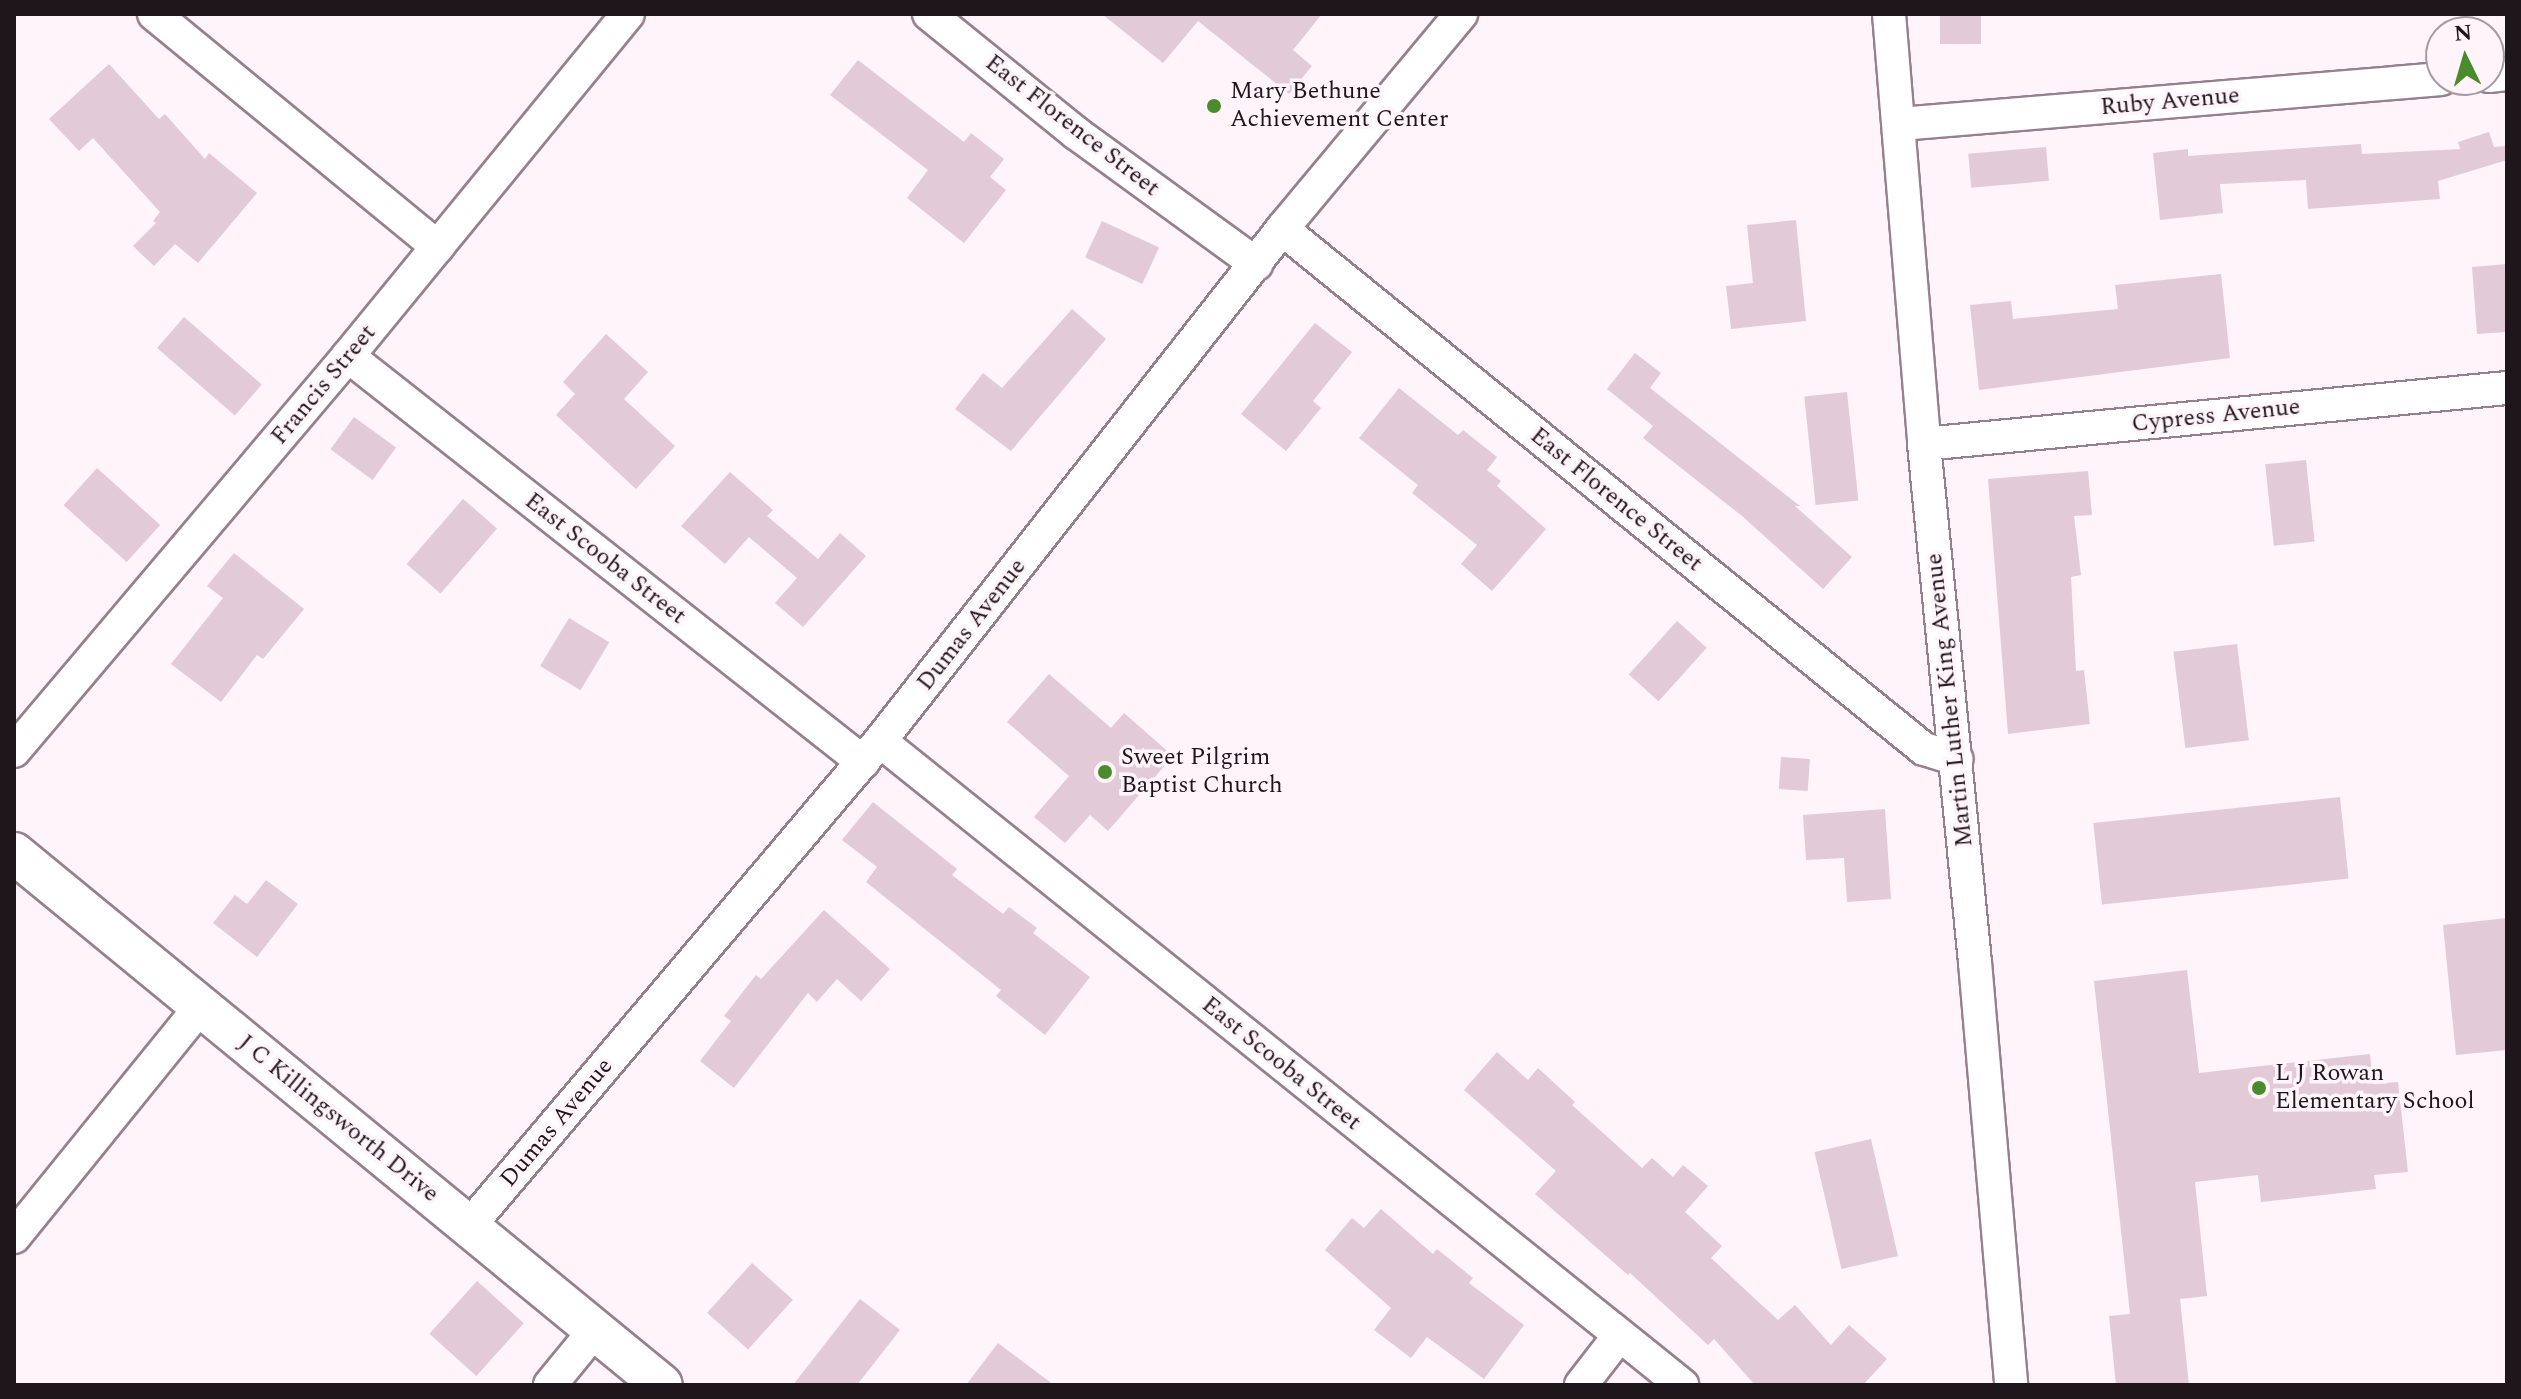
<!DOCTYPE html>
<style>
body{margin:0}
#map{position:relative;width:2521px;height:1399px;overflow:hidden;background:#fef4f9;font-family:Spectral,serif}
div>[style]{position:absolute}
.building>*{inset:0;background:#e3cad7;transform-origin:0 0}
.roads{filter:drop-shadow(2px 0 #97808d) drop-shadow(-2px 0 #97808d) drop-shadow(0 2px #97808d) drop-shadow(0 -2px #97808d)}
.minor>*{height:32px;margin:-16px;padding:0 16px;transform-origin:16px;border-radius:16px;background:#fff}
.major>*{height:40px;margin:-20px;padding:0 20px;transform-origin:20px;border-radius:20px;background:#fff}
.dots>*{width:22px;height:22px;translate:-50% -50%;box-sizing:border-box;border:4px solid #fef4f9;border-radius:50%}
span{translate:-50% -50%;white-space:nowrap;text-align:center;line-height:1.15;-webkit-text-stroke:7px #fef4f9;paint-order:stroke}
.poi-label{font-size:24px;color:#1f161b}
.left{translate:0 -50%;text-align:left}
.street-label{font-size:24px;color:#1f161b}
.frame{position:absolute;inset:0;border:16px solid #1f161b;pointer-events:none}
.north{position:absolute;left:2425px;top:16px;width:80px;height:80px;box-sizing:border-box;background:#fef4f9;border:2px solid #a59ba0;border-radius:50%;rotate:355deg;font-size:22px;font-weight:700;line-height:32px;text-align:center;color:#1f161b}
.north::after{content:'';display:block;margin:auto;width:28px;height:36px;background:#4a8b2d;clip-path:polygon(50% 0,100% 100%,50% 72%,0 100%)}
</style>
<div id="map">
<div class="building">
<div style="clip-path:polygon(1102px 14px,1322px 14px,1293px 50px,1312px 66px,1289px 94px,1198px 21px,1163px 63px)"></div>
<div style="left:1940px;top:14px;width:41px;height:30px"></div>
<div style="clip-path:polygon(858px 60px,964px 142px,971px 133px,1004px 159px,990px 177px,1006px 190px,964px 243px,907px 198px,928px 170px,830px 95px)"></div>
<div style="clip-path:polygon(109px 64px,159px 119px,165px 114px,205px 159px,209px 153px,257px 193px,198px 263px,175px 244px,154px 266px,133px 246px,156px 223px,153px 221px,160px 212px,93px 138px,79px 151px,49px 119px)"></div>
<div style="clip-path:polygon(2489px 132px,2494px 147px,2507px 146px,2507px 160px,2438px 181px,2440px 199px,2308px 209px,2306px 180px,2220px 184px,2223px 213px,2160px 220px,2153px 153px,2188px 149px,2188px 156px,2361px 144px,2362px 154px,2460px 149px,2458px 142px)"></div>
<div style="left:2046px;top:147px;width:34px;height:78px;rotate:85deg"></div>
<div style="clip-path:polygon(1796px 220px,1806px 321px,1731px 329px,1726px 286px,1753px 283px,1747px 225px)"></div>
<div style="left:1102px;top:221px;width:63px;height:40px;rotate:25deg"></div>
<div style="clip-path:polygon(2507px 264px,2507px 332px,2477px 334px,2472px 267px)"></div>
<div style="clip-path:polygon(2221px 274px,2230px 358px,1979px 390px,1970px 305px,2011px 301px,2013px 319px,2118px 309px,2115px 285px)"></div>
<div style="clip-path:polygon(1072px 309px,1106px 339px,1011px 451px,955px 409px,983px 373px,1002px 388px)"></div>
<div style="left:184px;top:317px;width:103px;height:41px;rotate:41deg"></div>
<div style="clip-path:polygon(1315px 323px,1352px 352px,1313px 401px,1321px 408px,1286px 451px,1241px 414px)"></div>
<div style="clip-path:polygon(606px 334px,648px 372px,624px 399px,675px 446px,636px 489px,556px 415px,575px 394px,563px 382px)"></div>
<div style="clip-path:polygon(1635px 353px,1661px 373px,1650px 388px,1800px 506px,1795px 506px,1852px 557px,1823px 589px,1742px 516px,1643px 438px,1653px 426px,1607px 389px)"></div>
<div style="clip-path:polygon(1399px 388px,1458px 435px,1463px 430px,1497px 457px,1487px 470px,1501px 481px,1497px 486px,1546px 529px,1492px 591px,1461px 564px,1477px 545px,1412px 493px,1418px 485px,1359px 438px)"></div>
<div style="left:1847px;top:392px;width:109px;height:43px;rotate:84deg"></div>
<div style="left:354px;top:417px;width:52px;height:40px;rotate:36deg"></div>
<div style="left:2306px;top:460px;width:82px;height:41px;rotate:84deg"></div>
<div style="left:97px;top:468px;width:85px;height:50px;rotate:42deg"></div>
<div style="clip-path:polygon(2088px 471px,2092px 515px,2074px 516px,2081px 575px,2071px 577px,2076px 671px,2084px 670px,2090px 724px,2008px 734px,1988px 479px)"></div>
<div style="clip-path:polygon(730px 472px,773px 510px,767px 516px,818px 559px,840px 533px,866px 556px,803px 627px,775px 603px,797px 578px,749px 537px,725px 564px,681px 526px)"></div>
<div style="left:463px;top:499px;width:45px;height:86px;rotate:41deg"></div>
<div style="clip-path:polygon(234px 553px,304px 609px,263px 659px,257px 655px,221px 702px,171px 664px,223px 598px,207px 586px)"></div>
<div style="left:569px;top:618px;width:47px;height:56px;rotate:31deg"></div>
<div style="left:1677px;top:621px;width:40px;height:72px;rotate:42deg"></div>
<div style="left:2237px;top:644px;width:97px;height:64px;rotate:83deg"></div>
<div style="clip-path:polygon(1049px 674px,1111px 728px,1124px 713px,1173px 756px,1108px 831px,1090px 815px,1065px 843px,1034px 817px,1069px 776px,1007px 722px)"></div>
<div style="left:1781px;top:757px;width:29px;height:32px;rotate:4deg"></div>
<div style="left:2340px;top:797px;width:82px;height:248px;rotate:84deg"></div>
<div style="clip-path:polygon(873px 802px,957px 869px,952px 875px,1003px 914px,1009px 907px,1037px 928px,1033px 933px,1090px 977px,1045px 1035px,996px 996px,1001px 990px,866px 882px,877px 867px,842px 840px)"></div>
<div style="clip-path:polygon(1885px 809px,1891px 899px,1847px 902px,1844px 858px,1806px 860px,1803px 815px)"></div>
<div style="clip-path:polygon(266px 880px,298px 904px,257px 957px,213px 923px,235px 895px,247px 904px)"></div>
<div style="clip-path:polygon(824px 910px,890px 969px,861px 1001px,837px 979px,817px 1002px,808px 993px,734px 1088px,700px 1061px,731px 1021px,724px 1016px,756px 975px,761px 979px)"></div>
<div style="clip-path:polygon(2507px 918px,2507px 1050px,2456px 1055px,2443px 925px)"></div>
<div style="clip-path:polygon(2187px 970px,2199px 1073px,2370px 1054px,2373px 1084px,2398px 1082px,2408px 1172px,2374px 1175px,2376px 1189px,2261px 1202px,2258px 1175px,2195px 1182px,2207px 1296px,2180px 1299px,2189px 1385px,2116px 1385px,2109px 1316px,2130px 1314px,2094px 981px)"></div>
<div style="clip-path:polygon(1497px 1052px,1528px 1080px,1538px 1068px,1575px 1102px,1572px 1105px,1642px 1168px,1652px 1158px,1673px 1177px,1683px 1165px,1708px 1186px,1685px 1212px,1722px 1246px,1711px 1258px,1778px 1320px,1795px 1305px,1831px 1345px,1849px 1325px,1887px 1359px,1863px 1385px,1755px 1385px,1714px 1339px,1708px 1345px,1630px 1273px,1628px 1275px,1535px 1194px,1556px 1171px,1464px 1090px)"></div>
<div style="left:1871px;top:1139px;width:120px;height:58px;rotate:77deg"></div>
<div style="clip-path:polygon(1381px 1209px,1433px 1254px,1437px 1249px,1473px 1278px,1469px 1283px,1524px 1325px,1484px 1379px,1427px 1337px,1411px 1358px,1374px 1330px,1391px 1308px,1325px 1250px,1352px 1218px,1364px 1228px)"></div>
<div style="left:752px;top:1263px;width:55px;height:67px;rotate:42deg"></div>
<div style="left:477px;top:1281px;width:63px;height:71px;rotate:42deg"></div>
<div style="clip-path:polygon(860px 1299px,900px 1330px,857px 1385px,793px 1385px)"></div>
<div style="clip-path:polygon(998px 1343px,1054px 1385px,966px 1385px)"></div>
</div>
<div class="roads">
<div class="minor">
<div style="left:154px;top:14px;width:367px;rotate:39.4deg"></div>
<div style="left:929px;top:14px;width:189px;rotate:39deg"></div>
<div style="left:1076px;top:133px;width:223px;rotate:36deg"></div>
<div style="left:1889px;top:14px;width:431px;rotate:85.3deg"></div>
<div style="left:1924px;top:444px;width:521px;rotate:84.38deg"></div>
<div style="left:1975px;top:962px;width:425px;rotate:85.1deg"></div>
<div style="left:2489px;top:76px;width:18px;rotate:-6deg"></div>
<div style="left:1900px;top:124px;width:543px;rotate:-4.75deg"></div>
<div style="left:1282px;top:229px;width:826px;rotate:39.01deg"></div>
<div style="left:1924px;top:749px;width:34px;rotate:17deg"></div>
<div style="left:348px;top:356px;width:656px;rotate:38.25deg"></div>
<div style="left:1924px;top:444px;width:586px;rotate:-5.49deg"></div>
<div style="left:880px;top:741px;width:1029px;rotate:38.76deg"></div>
<div style="left:14px;top:751px;width:517px;rotate:-49.78deg"></div>
<div style="left:348px;top:356px;width:442px;rotate:-50.7deg"></div>
<div style="left:470px;top:1225px;width:634px;rotate:-49.73deg"></div>
<div style="left:880px;top:741px;width:651px;rotate:-51.86deg"></div>
<div style="left:1282px;top:229px;width:280px;rotate:-50.2deg"></div>
<div style="left:14px;top:1237px;width:296px;rotate:-51deg"></div>
<div style="left:550px;top:1385px;width:71px;rotate:-50.7deg"></div>
<div style="left:1581px;top:1385px;width:62px;rotate:-52.2deg"></div>
</div>
<div class="major">
<div style="left:14px;top:853px;width:838px;rotate:39.39deg"></div>
</div>
</div>
<div class="dots">
<div style="left:1214px;top:106px;background:#4a8b2d"></div>
<div style="left:1105px;top:772px;background:#4a8b2d"></div>
<div style="left:2259px;top:1088px;background:#4a8b2d"></div>
</div>
<div class="poi-label">
<span class="left" style="left:1230px;top:106px">Mary Bethune<br>Achievement Center</span>
<span class="left" style="left:1121px;top:772px">Sweet Pilgrim<br>Baptist Church</span>
<span class="left" style="left:2275px;top:1088px">L J Rowan<br>Elementary School</span>
</div>
<div class="street-label">
<span style="left:2170px;top:102px;rotate:-5deg">Ruby Avenue</span>
<span style="left:1072px;top:126px;rotate:38deg">East Florence Street</span>
<span style="left:324px;top:385px;rotate:-50deg">Francis Street</span>
<span style="left:2216px;top:416px;rotate:-6deg">Cypress Avenue</span>
<span style="left:1616px;top:500px;rotate:39deg">East Florence Street</span>
<span style="left:605px;top:559px;rotate:38deg">East Scooba Street</span>
<span style="left:972px;top:625px;rotate:-52deg">Dumas Avenue</span>
<span style="left:1950px;top:700px;rotate:-96deg">Martin Luther King Avenue</span>
<span style="left:1281px;top:1064px;rotate:39deg">East Scooba Street</span>
<span style="left:338px;top:1119px;rotate:39deg">J C Killingsworth Drive</span>
<span style="left:557px;top:1123px;rotate:-50deg">Dumas Avenue</span>
</div>
<div class="frame"></div>
<div class="north">N</div>
</div>
